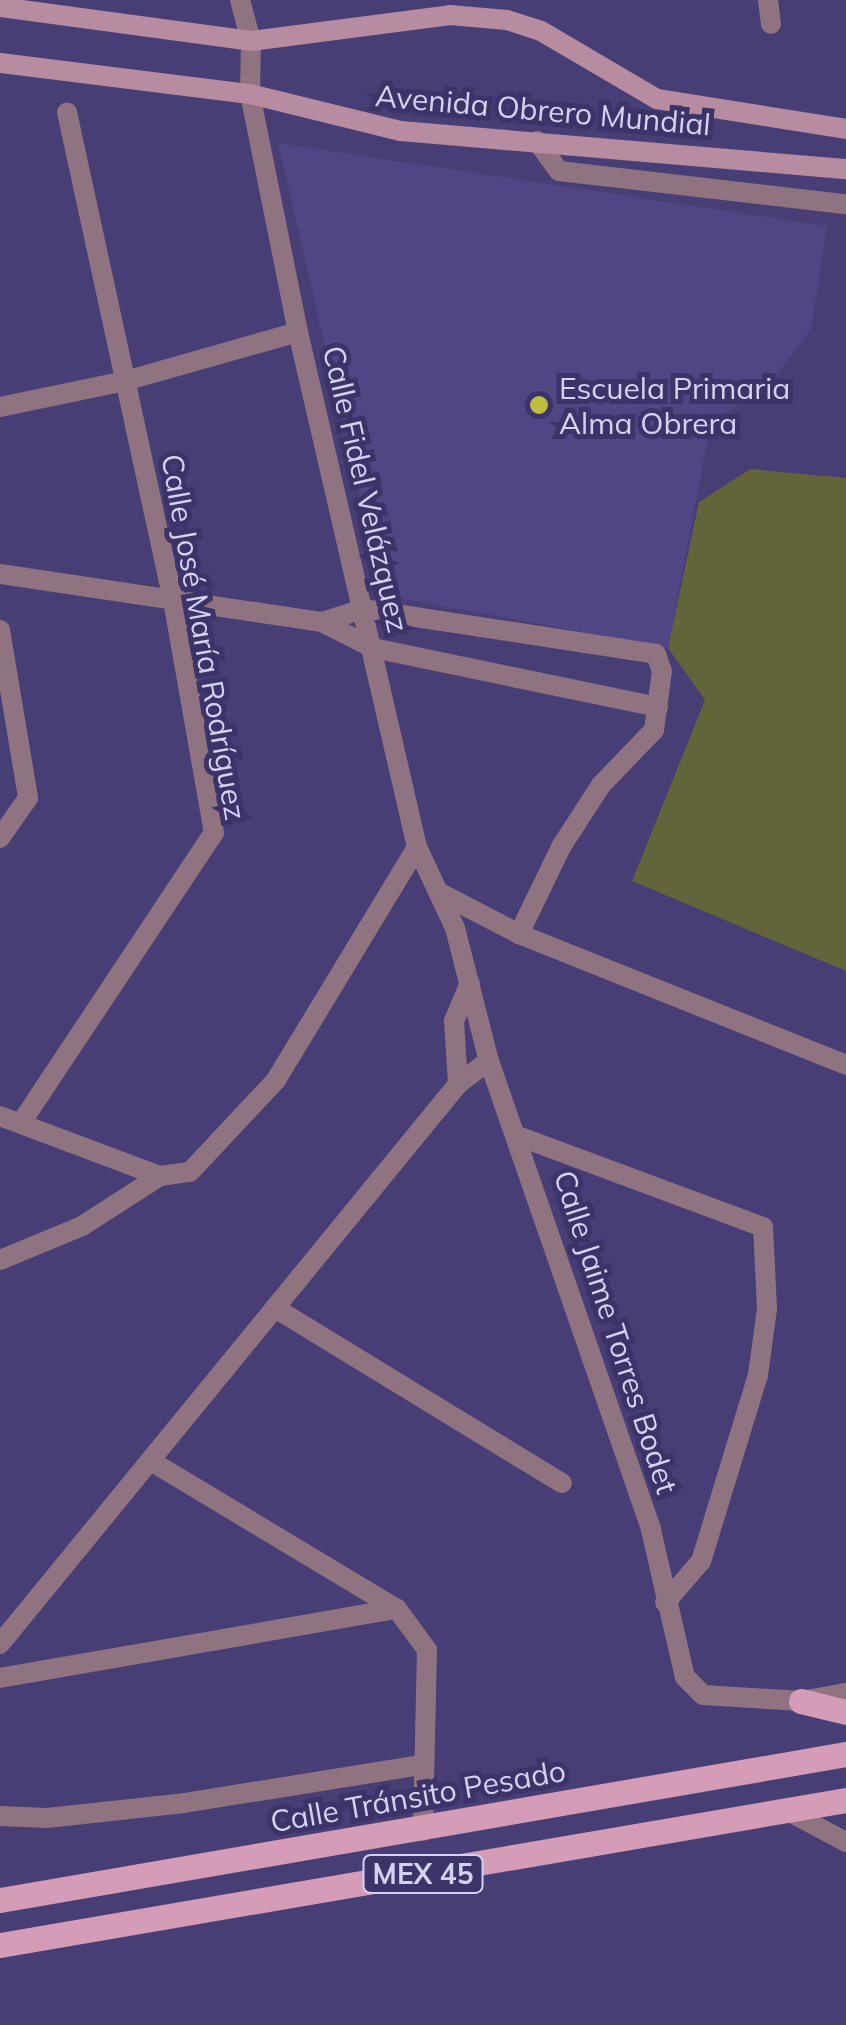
<!DOCTYPE html>
<meta charset="utf-8">
<style>
body{margin:0}
#map{position:relative;width:846px;height:2025px;overflow:hidden;background:#473e75;font-family:Mulish,sans-serif}
div>[style]{position:absolute}
.built>*{inset:0;background:#504684}
.green>*{inset:0;background:#64643a}
.street>*{height:20px;margin:-10px;padding:0 10px;transform-origin:10px;border-radius:10px;background:#907380}
.secondary>*{height:20px;margin:-10px;padding:0 10px;transform-origin:10px;border-radius:10px;background:#b78ba0}
.primary>*{height:25px;margin:-12.5px;padding:0 12.5px;transform-origin:12.5px;border-radius:12.5px;background:#d59cb7}
.dots>*{width:28px;height:28px;translate:-50% -50%;box-sizing:border-box;border:5px solid #3c3369;border-radius:50%}
span{translate:-50% -50%;white-space:nowrap;text-align:center;line-height:1.15;-webkit-text-stroke:10px #3c3369;paint-order:stroke}
.shield-label span{padding:2px 8px;background:#3c3369;border:2px solid;border-radius:8px;-webkit-text-stroke-width:0}
.shield-label{font-size:28px;color:#d4d2f3;font-weight:700}
.street-label{font-size:30px;color:#d4d2f3}
.poi-label{font-size:30px;color:#d4d2f3}
.left{translate:0 -50%;text-align:left}
</style>
<div id="map">
<div class="built">
<div style="clip-path:polygon(278px 143px,827px 226px,811px 329px,766px 389px,711px 421px,668px 648px,383px 595px)"></div>
</div>
<div class="green">
<div style="clip-path:polygon(750px 469px,846px 478px,846px 971px,632px 881px,705px 700px,668px 648px,699px 502px)"></div>
</div>
<div class="street">
<div style="left:240px;top:0;width:42px;rotate:75deg"></div>
<div style="left:251px;top:41px;width:53px;rotate:91.1deg"></div>
<div style="left:250px;top:94px;width:243px;rotate:78.6deg"></div>
<div style="left:298px;top:332px;width:529px;rotate:76.99deg"></div>
<div style="left:417px;top:847px;width:89px;rotate:64.9deg"></div>
<div style="left:455px;top:928px;width:137px;rotate:75.7deg"></div>
<div style="left:489px;top:1061px;width:496px;rotate:70.9deg"></div>
<div style="left:651px;top:1530px;width:151px;rotate:77deg"></div>
<div style="left:685px;top:1677px;width:25px;rotate:45deg"></div>
<div style="left:703px;top:1695px;width:98px;rotate:3.5deg"></div>
<div style="left:801px;top:1701px;width:46px;rotate:-10.1deg"></div>
<div style="left:768px;top:0;width:24px;rotate:83deg"></div>
<div style="left:537px;top:141px;width:37px;rotate:54deg"></div>
<div style="left:559px;top:171px;width:289px;rotate:6.6deg"></div>
<div style="left:0;top:407px;width:128px;rotate:-11.7deg"></div>
<div style="left:125px;top:381px;width:180px;rotate:-15.8deg"></div>
<div style="left:0;top:574px;width:326px;rotate:8.5deg"></div>
<div style="left:322px;top:622px;width:57px;rotate:27deg"></div>
<div style="left:373px;top:648px;width:291px;rotate:11.7deg"></div>
<div style="left:322px;top:622px;width:43px;rotate:-17.6deg"></div>
<div style="left:363px;top:609px;width:296px;rotate:8.7deg"></div>
<div style="left:656px;top:654px;width:18px;rotate:71deg"></div>
<div style="left:662px;top:671px;width:60px;rotate:97.7deg"></div>
<div style="left:654px;top:730px;width:76px;rotate:133.9deg"></div>
<div style="left:601px;top:785px;width:74px;rotate:122.8deg"></div>
<div style="left:561px;top:847px;width:97px;rotate:115.8deg"></div>
<div style="left:0;top:630px;width:170px;rotate:80.5deg"></div>
<div style="left:28px;top:798px;width:49px;rotate:125deg"></div>
<div style="left:440px;top:893px;width:89px;rotate:27.4deg"></div>
<div style="left:519px;top:934px;width:352px;rotate:21.8deg"></div>
<div style="left:458px;top:1084px;width:63px;rotate:-93.6deg"></div>
<div style="left:454px;top:1021px;width:41px;rotate:-67.2deg"></div>
<div style="left:0;top:1116px;width:171px;rotate:20.6deg"></div>
<div style="left:21px;top:1123px;width:348px;rotate:-56.4deg"></div>
<div style="left:214px;top:833px;width:231px;rotate:-100deg"></div>
<div style="left:174px;top:605px;width:504px;rotate:-102.25deg"></div>
<div style="left:518px;top:1136px;width:261px;rotate:20.4deg"></div>
<div style="left:763px;top:1227px;width:82px;rotate:87.2deg"></div>
<div style="left:767px;top:1309px;width:67px;rotate:97.8deg"></div>
<div style="left:758px;top:1375px;width:195px;rotate:107deg"></div>
<div style="left:701px;top:1561px;width:55px;rotate:130.6deg"></div>
<div style="left:0;top:1260px;width:89px;rotate:-22.5deg"></div>
<div style="left:82px;top:1226px;width:93px;rotate:-32.7deg"></div>
<div style="left:160px;top:1176px;width:30px;rotate:-8deg"></div>
<div style="left:190px;top:1172px;width:126px;rotate:-46.9deg"></div>
<div style="left:276px;top:1080px;width:272px;rotate:-58.8deg"></div>
<div style="left:275px;top:1308px;width:336px;rotate:31.4deg"></div>
<div style="left:154px;top:1463px;width:283px;rotate:31deg"></div>
<div style="left:397px;top:1609px;width:51px;rotate:53.8deg"></div>
<div style="left:427px;top:1650px;width:181px;rotate:91.3deg"></div>
<div style="left:0;top:1644px;width:723px;rotate:-50.72deg"></div>
<div style="left:458px;top:1084px;width:39px;rotate:-37deg"></div>
<div style="left:0;top:1678px;width:403px;rotate:-9.9deg"></div>
<div style="left:786px;top:1810px;width:68px;rotate:28.1deg"></div>
<div style="left:0;top:1816px;width:47px;rotate:2.4deg"></div>
<div style="left:47px;top:1818px;width:138px;rotate:-6.2deg"></div>
<div style="left:184px;top:1803px;width:239px;rotate:-9.1deg"></div>
</div>
<div class="secondary">
<div style="left:0;top:7px;width:253px;rotate:7.7deg"></div>
<div style="left:251px;top:41px;width:201px;rotate:-7.4deg"></div>
<div style="left:450px;top:15px;width:57px;rotate:5deg"></div>
<div style="left:507px;top:20px;width:36px;rotate:18deg"></div>
<div style="left:541px;top:31px;width:134px;rotate:30.4deg"></div>
<div style="left:657px;top:99px;width:191px;rotate:9deg"></div>
<div style="left:0;top:63px;width:252px;rotate:7.1deg"></div>
<div style="left:250px;top:94px;width:155px;rotate:13.8deg"></div>
<div style="left:401px;top:131px;width:447px;rotate:4.9deg"></div>
</div>
<div class="primary">
<div style="left:801px;top:1701px;width:46px;rotate:13.7deg"></div>
<div style="left:0;top:1900px;width:859px;rotate:-9.79deg"></div>
<div style="left:0;top:1945px;width:858px;rotate:-9.73deg"></div>
</div>
<div class="dots">
<div style="left:539px;top:405px;background:#bfbe41"></div>
</div>
<div class="shield-label">
<span style="left:423px;top:1874px">MEX 45</span>
</div>
<div class="street-label">
<span style="left:543px;top:110px;rotate:5deg">Avenida Obrero Mundial</span>
<span style="left:366px;top:489px;rotate:77deg">Calle Fidel Velázquez</span>
<span style="left:204px;top:637px;rotate:80deg">Calle José María Rodríguez</span>
<span style="left:616px;top:1332px;rotate:72deg">Calle Jaime Torres Bodet</span>
<span style="left:418px;top:1796px;rotate:-10deg">Calle Tránsito Pesado</span>
</div>
<div class="poi-label">
<span class="left" style="left:559px;top:405px">Escuela Primaria<br>Alma Obrera</span>
</div>
</div>
